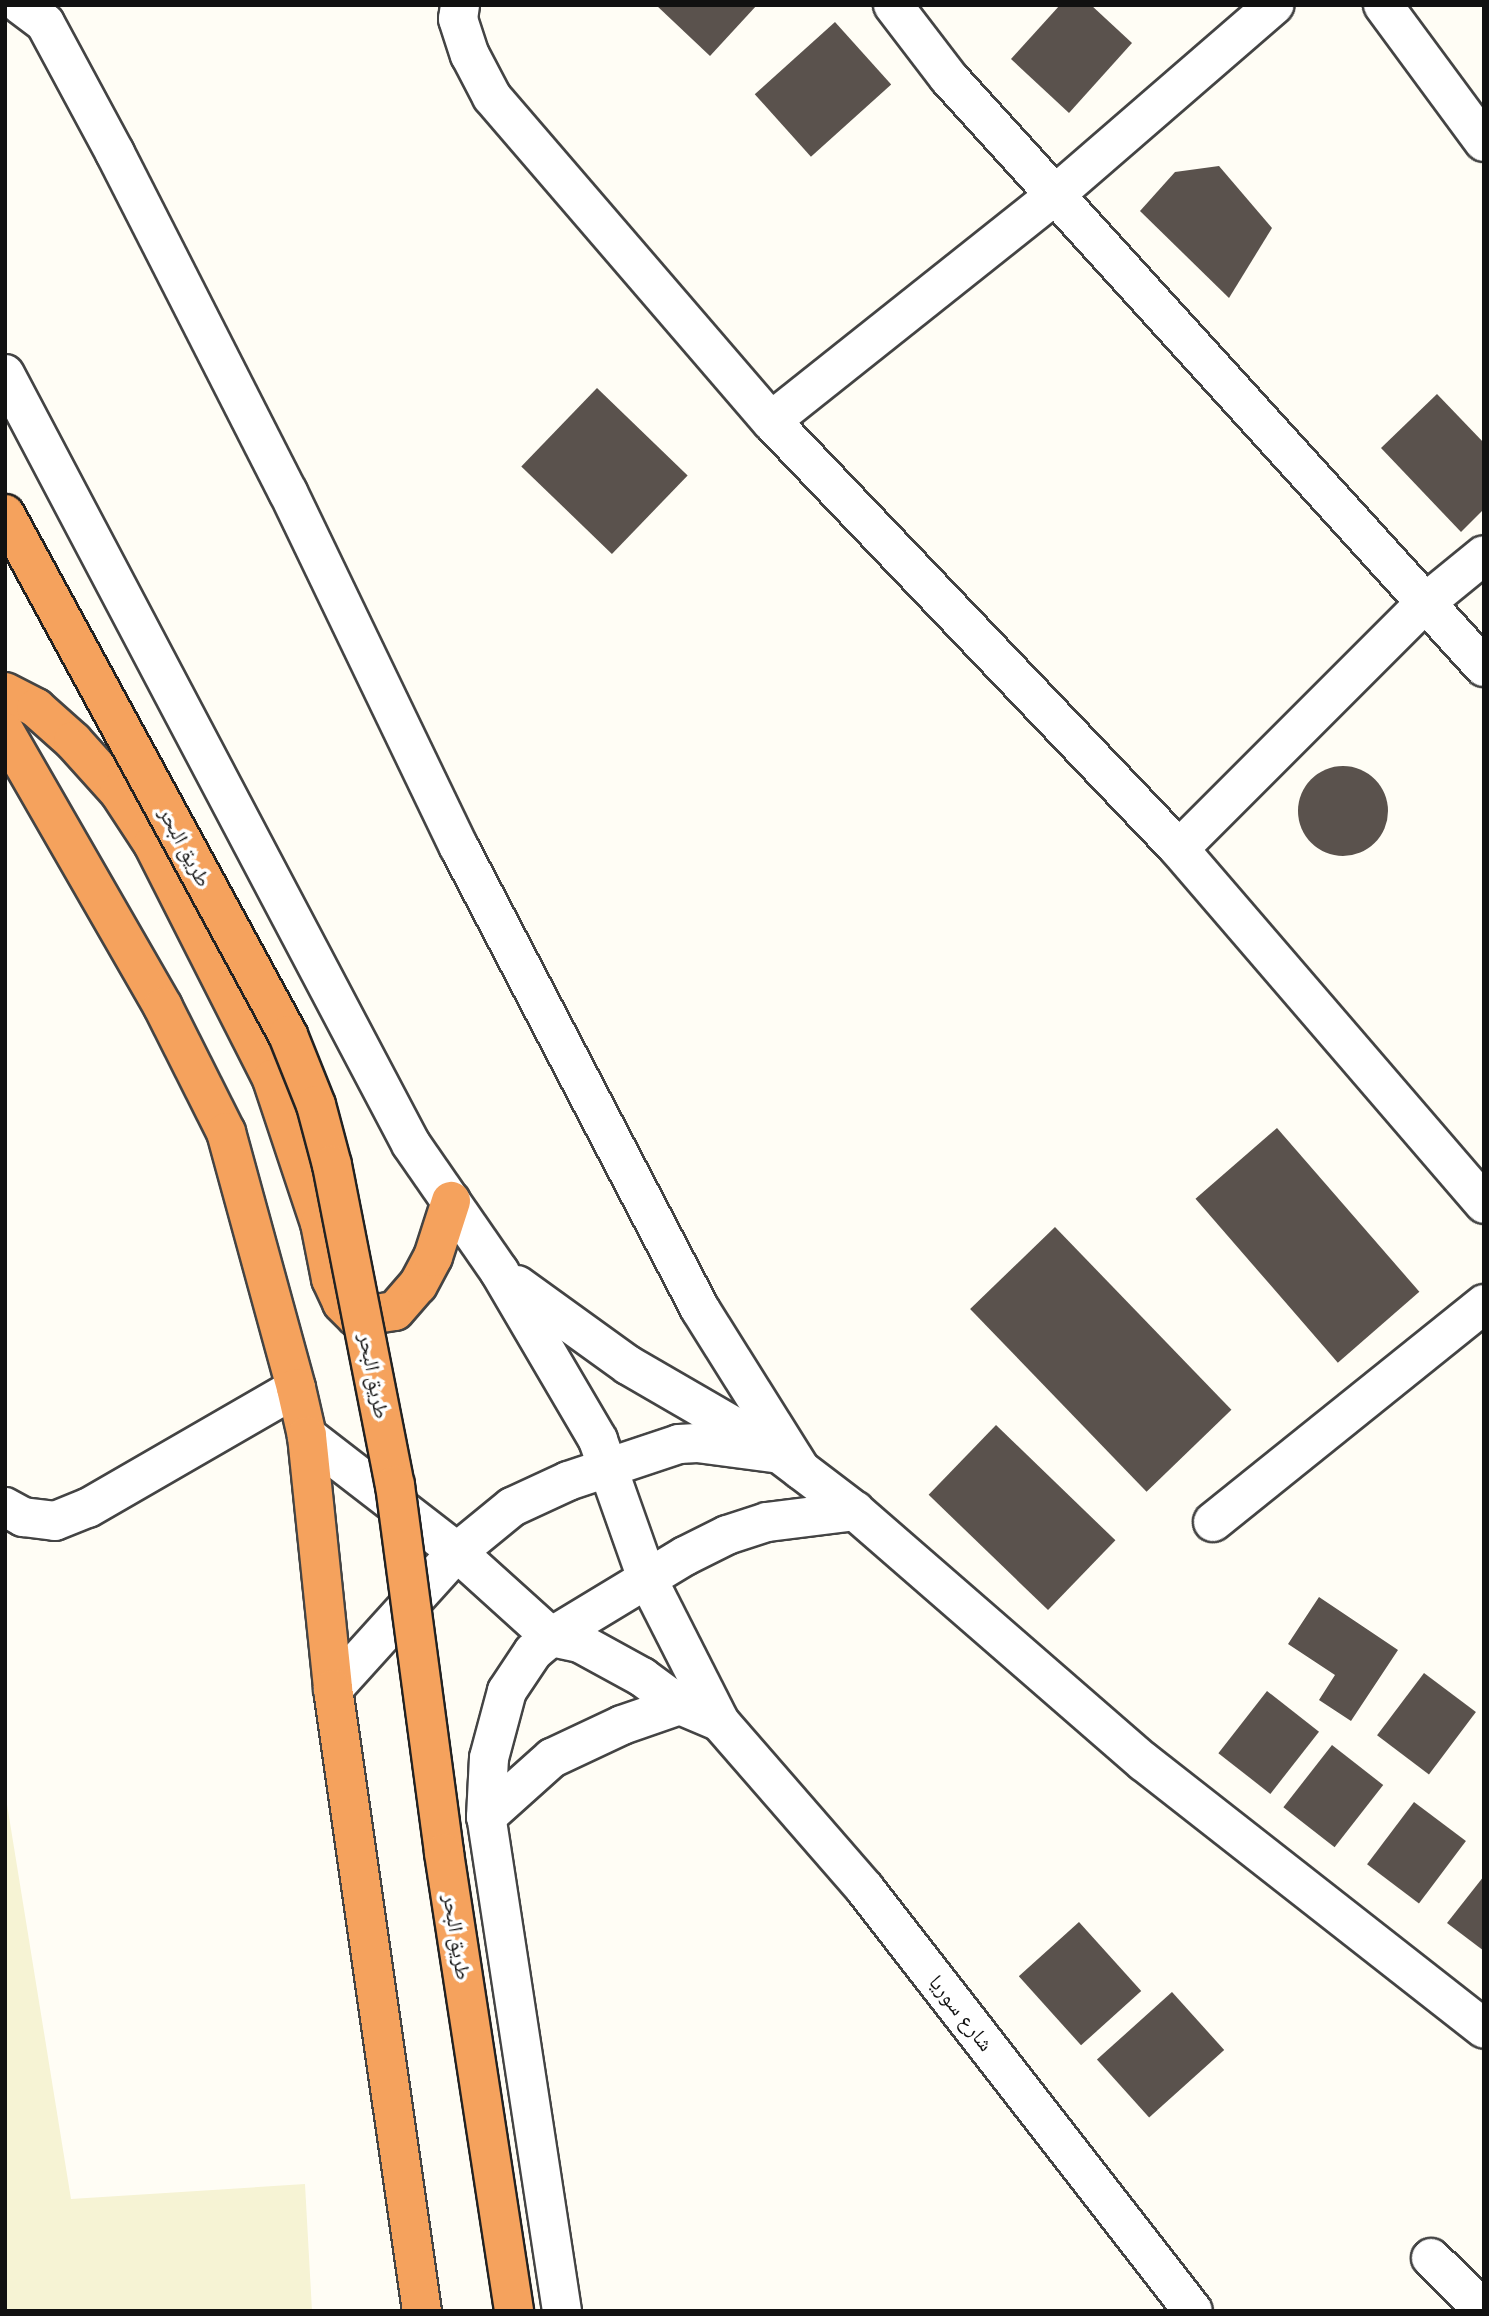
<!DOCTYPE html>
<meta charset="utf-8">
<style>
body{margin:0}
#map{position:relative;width:1489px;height:2316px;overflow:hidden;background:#fffdf5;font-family:Lora,"Noto Naskh Arabic",serif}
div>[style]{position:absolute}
.farmland>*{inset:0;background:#f6f3d4}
.building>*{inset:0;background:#5a524d;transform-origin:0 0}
.round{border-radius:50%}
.roads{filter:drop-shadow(2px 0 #444) drop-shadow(-2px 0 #444) drop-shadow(0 2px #444) drop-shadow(0 -2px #444)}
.minor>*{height:38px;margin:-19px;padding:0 19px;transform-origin:19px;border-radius:19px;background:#fff}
.highway>*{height:38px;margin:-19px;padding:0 19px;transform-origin:19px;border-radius:19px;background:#f5a25d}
.bridges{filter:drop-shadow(2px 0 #222) drop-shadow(-2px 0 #222) drop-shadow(0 2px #222) drop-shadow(0 -2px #222)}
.highway-bridge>*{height:38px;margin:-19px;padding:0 19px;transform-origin:19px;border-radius:19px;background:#f5a25d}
span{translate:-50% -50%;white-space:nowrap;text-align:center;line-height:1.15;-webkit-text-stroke:7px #fff;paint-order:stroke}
.street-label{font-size:21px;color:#111}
.frame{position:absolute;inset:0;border:7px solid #111;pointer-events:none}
</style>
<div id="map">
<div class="farmland">
<div style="clip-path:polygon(5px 1792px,71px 2199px,305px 2184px,312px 2311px,5px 2311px)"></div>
</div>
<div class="building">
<div style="clip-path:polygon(656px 5px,757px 5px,710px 56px)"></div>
<div style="clip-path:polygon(1060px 5px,1091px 5px,1132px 43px,1069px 113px,1011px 59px)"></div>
<div style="left:835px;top:22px;width:84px;height:108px;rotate:48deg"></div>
<div style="clip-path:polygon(1219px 166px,1272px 228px,1229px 298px,1140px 211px,1175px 172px)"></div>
<div style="left:597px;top:388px;width:126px;height:109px;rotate:44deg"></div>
<div style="clip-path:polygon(1437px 394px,1484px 443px,1484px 509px,1461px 532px,1381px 448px)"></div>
<div class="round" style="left:1298px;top:766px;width:90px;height:90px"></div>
<div style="left:1277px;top:1128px;width:217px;height:108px;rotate:49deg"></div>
<div style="left:1055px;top:1227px;width:254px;height:118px;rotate:46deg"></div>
<div style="left:996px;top:1425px;width:166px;height:97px;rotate:44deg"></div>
<div style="clip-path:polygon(1319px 1597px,1398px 1650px,1351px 1721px,1319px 1700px,1335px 1675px,1288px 1644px)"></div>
<div style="left:1424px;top:1673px;width:65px;height:78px;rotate:37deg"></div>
<div style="left:1267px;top:1691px;width:66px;height:79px;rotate:38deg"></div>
<div style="left:1332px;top:1745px;width:65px;height:79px;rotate:38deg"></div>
<div style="left:1414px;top:1802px;width:65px;height:78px;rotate:37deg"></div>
<div style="clip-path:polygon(1484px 1876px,1484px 1951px,1447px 1923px)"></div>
<div style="left:1079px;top:1922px;width:93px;height:81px;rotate:48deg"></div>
<div style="left:1172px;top:1992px;width:78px;height:101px;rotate:48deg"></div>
</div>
<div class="roads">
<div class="minor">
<div style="left:21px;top:5px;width:30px;rotate:37deg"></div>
<div style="left:45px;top:23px;width:148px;rotate:61.7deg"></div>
<div style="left:115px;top:153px;width:381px;rotate:63deg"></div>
<div style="left:288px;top:492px;width:394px;rotate:64.3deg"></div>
<div style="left:459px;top:847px;width:521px;rotate:62.45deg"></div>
<div style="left:700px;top:1309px;width:190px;rotate:57.9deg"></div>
<div style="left:460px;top:5px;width:14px;rotate:98deg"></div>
<div style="left:458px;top:19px;width:38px;rotate:72deg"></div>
<div style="left:470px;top:55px;width:47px;rotate:62.4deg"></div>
<div style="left:492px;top:97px;width:428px;rotate:49.3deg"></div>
<div style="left:771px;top:421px;width:591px;rotate:46.37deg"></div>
<div style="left:1179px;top:849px;width:468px;rotate:49.3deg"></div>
<div style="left:893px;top:5px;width:91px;rotate:52.6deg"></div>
<div style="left:948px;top:77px;width:797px;rotate:47.75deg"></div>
<div style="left:1383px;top:5px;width:170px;rotate:53.6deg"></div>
<div style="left:5px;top:374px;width:870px;rotate:62.2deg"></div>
<div style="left:411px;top:1144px;width:155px;rotate:55.3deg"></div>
<div style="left:499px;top:1271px;width:196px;rotate:59.6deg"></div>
<div style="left:598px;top:1440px;width:146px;rotate:70.5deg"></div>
<div style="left:647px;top:1578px;width:161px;rotate:63.1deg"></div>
<div style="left:720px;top:1722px;width:221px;rotate:49deg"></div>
<div style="left:865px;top:1889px;width:534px;rotate:52.14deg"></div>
<div style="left:771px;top:421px;width:364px;rotate:-38.5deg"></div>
<div style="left:1056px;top:194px;width:289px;rotate:-40.9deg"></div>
<div style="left:1179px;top:849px;width:346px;rotate:-45deg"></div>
<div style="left:1424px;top:604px;width:77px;rotate:-39.2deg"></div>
<div style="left:517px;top:1285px;width:137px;rotate:35.8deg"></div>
<div style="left:628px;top:1365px;width:160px;rotate:30.1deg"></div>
<div style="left:307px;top:1436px;width:190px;rotate:37.7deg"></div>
<div style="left:457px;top:1552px;width:127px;rotate:42.1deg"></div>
<div style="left:551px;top:1637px;width:30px;rotate:12deg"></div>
<div style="left:580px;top:1643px;width:71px;rotate:28.7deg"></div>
<div style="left:642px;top:1677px;width:47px;rotate:36.4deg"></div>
<div style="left:680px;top:1705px;width:43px;rotate:23deg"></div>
<div style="left:5px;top:1507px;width:21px;rotate:29deg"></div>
<div style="left:23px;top:1517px;width:32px;rotate:7deg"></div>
<div style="left:55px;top:1521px;width:35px;rotate:-22deg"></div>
<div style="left:88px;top:1508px;width:240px;rotate:-30deg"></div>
<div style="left:1213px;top:1522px;width:348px;rotate:-38.8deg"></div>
<div style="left:333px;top:1689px;width:185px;rotate:-47.9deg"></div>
<div style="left:457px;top:1552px;width:71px;rotate:-39.3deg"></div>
<div style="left:512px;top:1507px;width:62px;rotate:-24.9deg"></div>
<div style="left:568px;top:1481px;width:117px;rotate:-18.4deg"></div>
<div style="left:679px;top:1444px;width:18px;rotate:-3deg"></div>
<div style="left:697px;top:1443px;width:84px;rotate:7.5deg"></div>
<div style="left:780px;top:1454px;width:94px;rotate:37.2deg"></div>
<div style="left:855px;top:1511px;width:383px;rotate:41deg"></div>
<div style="left:1144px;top:1762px;width:432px;rotate:38.1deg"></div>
<div style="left:486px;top:1817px;width:89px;rotate:-41.8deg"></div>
<div style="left:552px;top:1758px;width:77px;rotate:-25.2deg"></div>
<div style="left:622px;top:1725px;width:61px;rotate:-19deg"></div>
<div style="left:1431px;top:2258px;width:74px;rotate:44.5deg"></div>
<div style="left:562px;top:2311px;width:500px;rotate:-98.7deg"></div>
<div style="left:486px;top:1817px;width:59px;rotate:-87.1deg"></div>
<div style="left:489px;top:1758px;width:69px;rotate:-75deg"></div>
<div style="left:507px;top:1691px;width:47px;rotate:-56.3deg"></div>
<div style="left:533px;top:1652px;width:23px;rotate:-40deg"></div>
<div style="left:551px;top:1637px;width:157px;rotate:-31.2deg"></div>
<div style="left:685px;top:1556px;width:47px;rotate:-26.6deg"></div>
<div style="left:727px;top:1535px;width:42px;rotate:-18deg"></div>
<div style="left:767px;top:1522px;width:89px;rotate:-7.1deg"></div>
</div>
<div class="highway">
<div style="left:5px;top:692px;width:35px;rotate:27deg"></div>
<div style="left:36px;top:708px;width:50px;rotate:41.7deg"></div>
<div style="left:73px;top:741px;width:69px;rotate:48deg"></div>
<div style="left:119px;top:792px;width:62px;rotate:56.8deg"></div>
<div style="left:153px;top:844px;width:263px;rotate:63.1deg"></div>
<div style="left:272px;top:1079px;width:152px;rotate:71.6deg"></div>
<div style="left:320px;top:1223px;width:57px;rotate:78.9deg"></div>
<div style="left:331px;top:1279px;width:26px;rotate:65deg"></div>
<div style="left:342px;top:1303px;width:20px;rotate:45deg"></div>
<div style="left:356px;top:1317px;width:39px;rotate:-9deg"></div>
<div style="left:395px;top:1311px;width:35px;rotate:-49deg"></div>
<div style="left:418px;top:1285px;width:32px;rotate:-62deg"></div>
<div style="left:433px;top:1257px;width:59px;rotate:-72.2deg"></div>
<div style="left:5px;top:732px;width:317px;rotate:60.1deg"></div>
<div style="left:163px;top:1007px;width:140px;rotate:63.3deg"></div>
<div style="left:226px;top:1132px;width:265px;rotate:74.7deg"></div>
<div style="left:296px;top:1388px;width:49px;rotate:77.1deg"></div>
<div style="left:307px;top:1436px;width:254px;rotate:84.1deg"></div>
<div style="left:333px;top:1689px;width:628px;rotate:81.86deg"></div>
</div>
</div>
<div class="bridges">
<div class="highway-bridge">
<div style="left:5px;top:514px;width:593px;rotate:61.49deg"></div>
<div style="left:288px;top:1035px;width:75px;rotate:68.2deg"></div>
<div style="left:316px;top:1105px;width:62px;rotate:75.1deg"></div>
<div style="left:332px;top:1165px;width:326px;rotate:78.9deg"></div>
<div style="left:395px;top:1485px;width:371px;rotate:82.4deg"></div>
<div style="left:444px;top:1853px;width:463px;rotate:81.3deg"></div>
</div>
</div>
<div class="street-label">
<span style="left:185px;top:847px;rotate:62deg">طريق البحر</span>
<span style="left:374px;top:1376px;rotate:79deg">طريق البحر</span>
<span style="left:457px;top:1937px;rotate:81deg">طريق البحر</span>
<span style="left:961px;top:2013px;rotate:52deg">شارع سوريا</span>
</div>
<div class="frame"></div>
</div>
